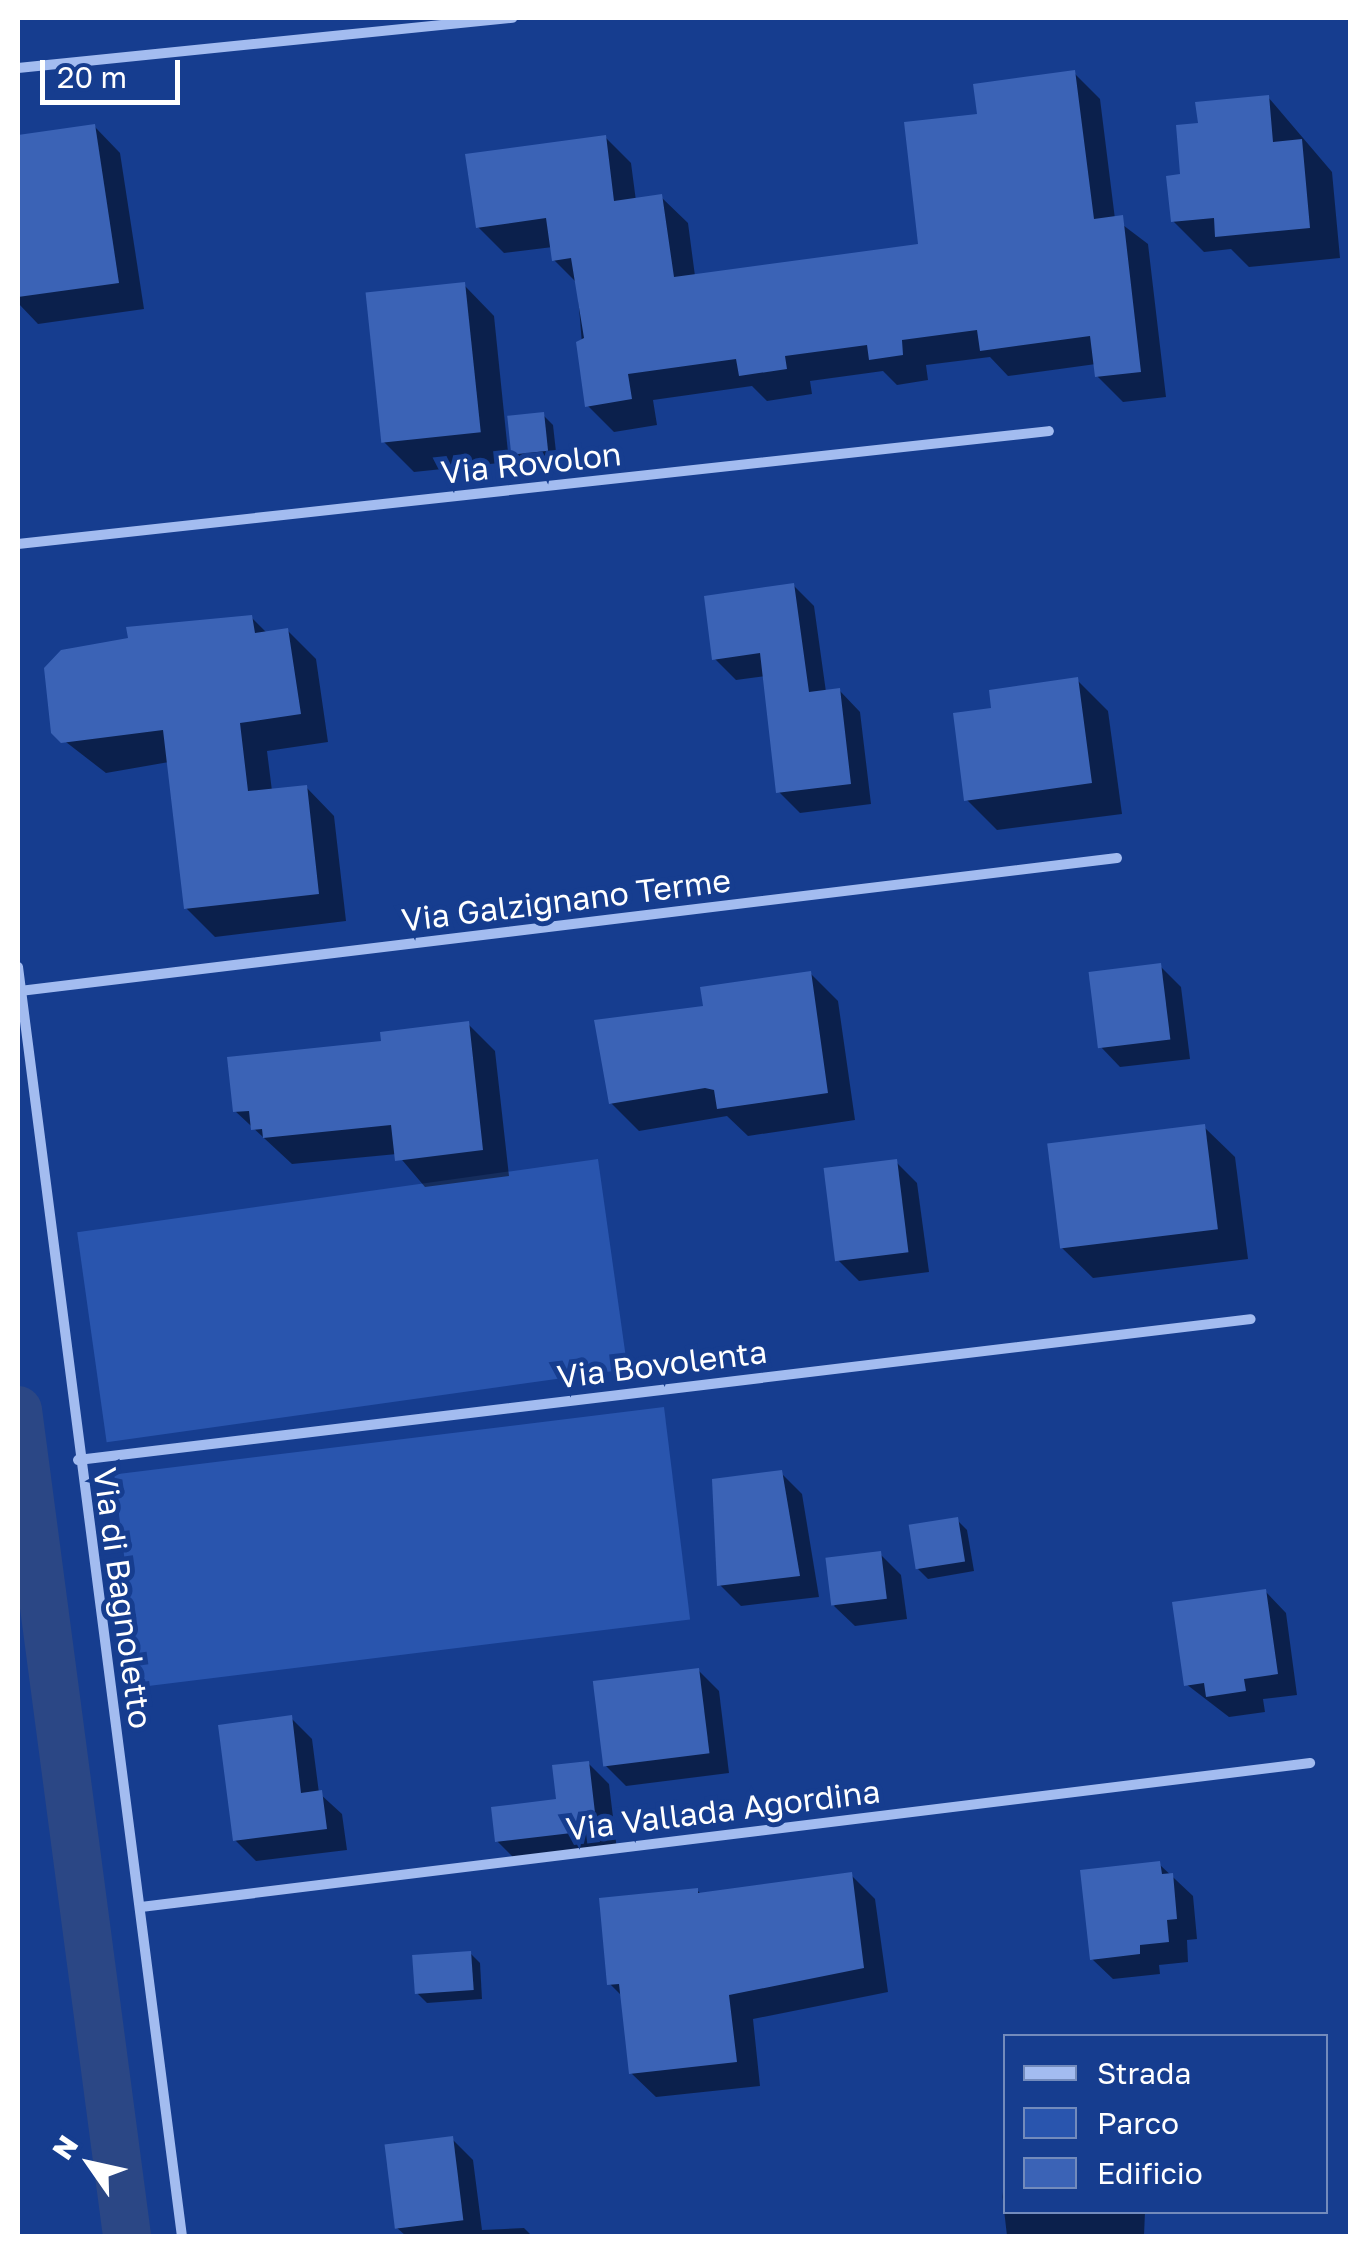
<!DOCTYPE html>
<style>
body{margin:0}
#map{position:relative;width:1368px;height:2254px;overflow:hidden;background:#163d8f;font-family:"Golos Text",sans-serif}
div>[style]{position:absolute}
.green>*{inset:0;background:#2955ae;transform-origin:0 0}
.shadow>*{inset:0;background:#0007}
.canal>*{height:48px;margin:-24px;padding:0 24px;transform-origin:24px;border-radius:24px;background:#2b4785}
.building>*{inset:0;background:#3b63b6;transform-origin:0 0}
.minor>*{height:10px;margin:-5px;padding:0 5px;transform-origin:5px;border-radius:5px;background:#a3bcf0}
span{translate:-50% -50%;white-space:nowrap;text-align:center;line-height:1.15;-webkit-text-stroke:10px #163d8f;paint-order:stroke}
.street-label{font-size:32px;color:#fff}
.frame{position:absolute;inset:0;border:20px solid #fff;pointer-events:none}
.legend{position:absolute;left:1003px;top:2034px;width:325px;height:180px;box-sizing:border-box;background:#163d8f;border:2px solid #738bbc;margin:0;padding:12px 18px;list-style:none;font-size:30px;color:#fff}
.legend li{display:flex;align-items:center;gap:20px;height:50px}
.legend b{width:50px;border:2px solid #738bbc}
.north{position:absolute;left:40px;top:2114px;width:100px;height:100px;-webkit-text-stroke:8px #163d8f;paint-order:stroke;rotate:304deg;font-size:28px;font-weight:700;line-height:40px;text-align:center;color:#fff}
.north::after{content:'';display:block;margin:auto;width:35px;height:45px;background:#fff;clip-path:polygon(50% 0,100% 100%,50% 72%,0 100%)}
.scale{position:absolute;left:40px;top:60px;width:140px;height:45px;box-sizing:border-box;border:5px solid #fff;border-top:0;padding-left:12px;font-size:30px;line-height:35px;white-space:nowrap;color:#fff;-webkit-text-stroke:8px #163d8f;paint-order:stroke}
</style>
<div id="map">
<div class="green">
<div style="left:598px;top:1159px;width:212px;height:526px;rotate:82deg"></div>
<div style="left:664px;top:1407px;width:214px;height:554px;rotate:83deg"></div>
</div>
<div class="shadow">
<div style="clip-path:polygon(1074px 73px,1100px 99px,1115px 219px,1148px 244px,1166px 397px,1123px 402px,1097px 376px,1096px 364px,1008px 376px,990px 357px,926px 365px,928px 380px,897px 385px,883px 371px,810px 381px,812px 394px,767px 401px,752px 386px,653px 400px,657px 425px,614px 432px,587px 405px,577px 283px,554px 260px,553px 247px,504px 253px,478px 227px,605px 137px,631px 163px,636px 201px,661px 197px,688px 223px,695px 276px,921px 246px,980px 117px)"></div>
<div style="clip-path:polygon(1268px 97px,1332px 172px,1340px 258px,1249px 267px,1231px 249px,1204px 252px,1173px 221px,1200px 125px)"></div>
<div style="clip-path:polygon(94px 126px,120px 153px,144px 309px,38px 324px,18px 303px,18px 137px)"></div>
<div style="clip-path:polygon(464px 285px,494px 316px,509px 462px,414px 472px,383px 441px)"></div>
<div style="clip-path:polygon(543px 415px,553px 425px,557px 461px,524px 464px,514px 454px)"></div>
<div style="clip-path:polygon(793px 585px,814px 606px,826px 692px,840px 691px,860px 712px,871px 804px,800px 813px,779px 792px,765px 676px,736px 680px,715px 659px)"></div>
<div style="clip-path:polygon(251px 617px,267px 633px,287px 630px,316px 659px,328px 742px,267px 751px,272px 791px,306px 787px,334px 816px,346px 921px,215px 937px,186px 908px,169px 762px,106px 773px,53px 732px,131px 640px,129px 629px)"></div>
<div style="clip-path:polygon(1077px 680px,1108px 711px,1122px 814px,997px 830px,967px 800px,993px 710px)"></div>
<div style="clip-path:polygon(1160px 966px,1181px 987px,1190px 1059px,1120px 1067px,1100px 1046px)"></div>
<div style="clip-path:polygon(810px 973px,838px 1001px,855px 1120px,748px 1136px,727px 1116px,639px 1131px,611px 1103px,706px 1009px)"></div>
<div style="clip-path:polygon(468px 1024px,495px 1051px,509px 1176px,425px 1187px,397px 1154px,292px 1164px,235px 1111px,384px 1043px)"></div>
<div style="clip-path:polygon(1204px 1127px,1235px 1157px,1248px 1259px,1093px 1278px,1062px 1248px)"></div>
<div style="clip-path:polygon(896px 1162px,917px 1183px,929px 1272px,859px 1281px,838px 1260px)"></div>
<div style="clip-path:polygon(781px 1473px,802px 1494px,819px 1597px,741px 1606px,720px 1585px)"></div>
<div style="clip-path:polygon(957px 1520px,967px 1530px,974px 1571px,928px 1579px,918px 1569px)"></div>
<div style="clip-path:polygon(880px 1554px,901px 1575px,907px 1619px,855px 1626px,834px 1606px)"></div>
<div style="clip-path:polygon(1266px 1592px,1286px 1613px,1297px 1695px,1263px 1699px,1265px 1712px,1229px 1717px,1186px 1684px)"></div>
<div style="clip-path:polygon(698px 1670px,719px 1691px,729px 1773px,626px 1786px,605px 1765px)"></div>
<div style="clip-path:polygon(291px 1718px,312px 1739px,319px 1793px,342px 1814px,347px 1850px,256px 1861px,235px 1840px)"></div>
<div style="clip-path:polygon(588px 1763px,609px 1784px,617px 1850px,518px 1862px,497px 1841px,559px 1801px)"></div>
<div style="clip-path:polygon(1159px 1864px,1193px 1896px,1197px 1939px,1187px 1940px,1188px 1962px,1159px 1965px,1160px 1974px,1113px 1979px,1092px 1959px)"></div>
<div style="clip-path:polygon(851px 1875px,875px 1899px,888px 1992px,753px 2019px,760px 2086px,656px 2097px,631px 2073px,623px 1997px,610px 1984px,697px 1890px,702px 1895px)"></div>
<div style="clip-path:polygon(470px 1953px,480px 1963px,482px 1999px,427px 2003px,417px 1993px)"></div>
<div style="clip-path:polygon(452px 2139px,473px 2160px,482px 2230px,524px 2228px,532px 2236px,406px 2236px,396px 2227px)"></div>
<div style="clip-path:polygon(1002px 2192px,1006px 2212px,1145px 2212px,1144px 2236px,1007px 2236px)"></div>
</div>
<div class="canal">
<div style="left:18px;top:1410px;width:833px;rotate:82.48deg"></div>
</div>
<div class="building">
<div style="clip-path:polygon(1075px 70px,1094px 219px,1123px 215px,1141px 372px,1095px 377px,1090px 336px,980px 351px,977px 330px,902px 340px,903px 355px,869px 360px,867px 345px,785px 356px,787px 369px,739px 376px,736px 359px,628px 374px,632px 399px,585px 407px,576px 342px,584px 338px,571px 258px,552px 261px,546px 218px,476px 228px,465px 154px,606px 135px,614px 201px,662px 194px,674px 277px,918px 244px,904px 122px,977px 114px,973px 84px)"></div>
<div style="clip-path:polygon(1269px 95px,1273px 142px,1302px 139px,1310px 228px,1215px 237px,1214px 218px,1171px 222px,1166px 176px,1180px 174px,1176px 125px,1198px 123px,1195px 102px)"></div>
<div style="clip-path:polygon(95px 124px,119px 283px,18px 297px,18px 135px)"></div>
<div style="left:465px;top:282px;width:151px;height:100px;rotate:84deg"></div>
<div style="left:544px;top:412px;width:39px;height:37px;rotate:84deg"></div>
<div style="clip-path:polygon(794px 583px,809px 692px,840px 688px,851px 784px,776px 793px,760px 653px,712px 660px,704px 596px)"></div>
<div style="clip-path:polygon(252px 615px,255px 633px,288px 628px,301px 714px,240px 723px,248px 791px,307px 785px,319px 894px,184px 909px,163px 730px,61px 743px,51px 733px,44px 668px,61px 650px,128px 638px,126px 627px)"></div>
<div style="clip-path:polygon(1078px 677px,1092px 783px,964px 801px,953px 713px,991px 708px,989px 690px)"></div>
<div style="left:1161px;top:963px;width:77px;height:73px;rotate:83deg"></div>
<div style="clip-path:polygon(811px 971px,828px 1093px,717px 1109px,714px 1090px,705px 1088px,609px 1104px,594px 1020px,703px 1006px,700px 987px)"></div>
<div style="clip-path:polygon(469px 1021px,483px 1150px,395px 1161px,391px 1125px,263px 1138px,262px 1129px,251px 1130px,249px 1111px,233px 1112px,227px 1057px,381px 1041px,380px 1032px)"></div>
<div style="left:1205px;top:1124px;width:106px;height:159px;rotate:83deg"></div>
<div style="left:897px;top:1159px;width:94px;height:74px;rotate:83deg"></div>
<div style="clip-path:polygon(782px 1470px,800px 1576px,717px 1586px,712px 1479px)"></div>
<div style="left:958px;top:1517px;width:45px;height:50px;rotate:81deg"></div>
<div style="left:881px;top:1551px;width:48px;height:56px;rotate:83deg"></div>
<div style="clip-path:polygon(1266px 1589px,1278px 1674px,1244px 1679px,1246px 1691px,1206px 1697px,1204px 1683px,1184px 1686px,1172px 1602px)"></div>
<div style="left:699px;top:1668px;width:86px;height:107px;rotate:83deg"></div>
<div style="clip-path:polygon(292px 1715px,301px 1793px,322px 1790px,327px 1829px,233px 1841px,218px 1725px)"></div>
<div style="clip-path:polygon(589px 1761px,597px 1830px,495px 1842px,491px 1807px,556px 1799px,552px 1765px)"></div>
<div style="clip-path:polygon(1160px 1861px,1162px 1874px,1173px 1873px,1177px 1919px,1167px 1920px,1169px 1942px,1140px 1945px,1140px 1954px,1090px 1960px,1080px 1870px)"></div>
<div style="clip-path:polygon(852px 1872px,864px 1968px,729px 1995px,737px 2062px,629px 2074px,619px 1984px,607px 1985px,599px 1898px,698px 1888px,698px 1893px)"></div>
<div style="left:471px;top:1951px;width:39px;height:59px;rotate:86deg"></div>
<div style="left:453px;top:2136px;width:85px;height:69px;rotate:83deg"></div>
</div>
<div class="minor">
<div style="left:18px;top:68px;width:497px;rotate:-5.8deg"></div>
<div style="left:18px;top:544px;width:1037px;rotate:-6.25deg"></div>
<div style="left:18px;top:967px;width:1280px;rotate:82.64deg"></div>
<div style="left:20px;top:991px;width:1105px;rotate:-6.91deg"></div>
<div style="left:78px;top:1460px;width:1181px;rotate:-6.85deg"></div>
<div style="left:141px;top:1907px;width:1178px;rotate:-7.02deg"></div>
</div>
<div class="street-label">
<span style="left:531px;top:463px;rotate:-6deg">Via Rovolon</span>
<span style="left:566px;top:900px;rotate:-7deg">Via Galzignano Terme</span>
<span style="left:662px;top:1364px;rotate:-7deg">Via Bovolenta</span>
<span style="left:123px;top:1598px;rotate:82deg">Via di Bagnoletto</span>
<span style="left:723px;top:1810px;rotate:-7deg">Via Vallada Agordina</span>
</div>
<div class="frame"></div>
<ul class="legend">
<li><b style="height:12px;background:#a3bcf0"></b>Strada</li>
<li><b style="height:28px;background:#2955ae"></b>Parco</li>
<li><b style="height:28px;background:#3b63b6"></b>Edificio</li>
</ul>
<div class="north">N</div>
<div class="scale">20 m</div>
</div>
